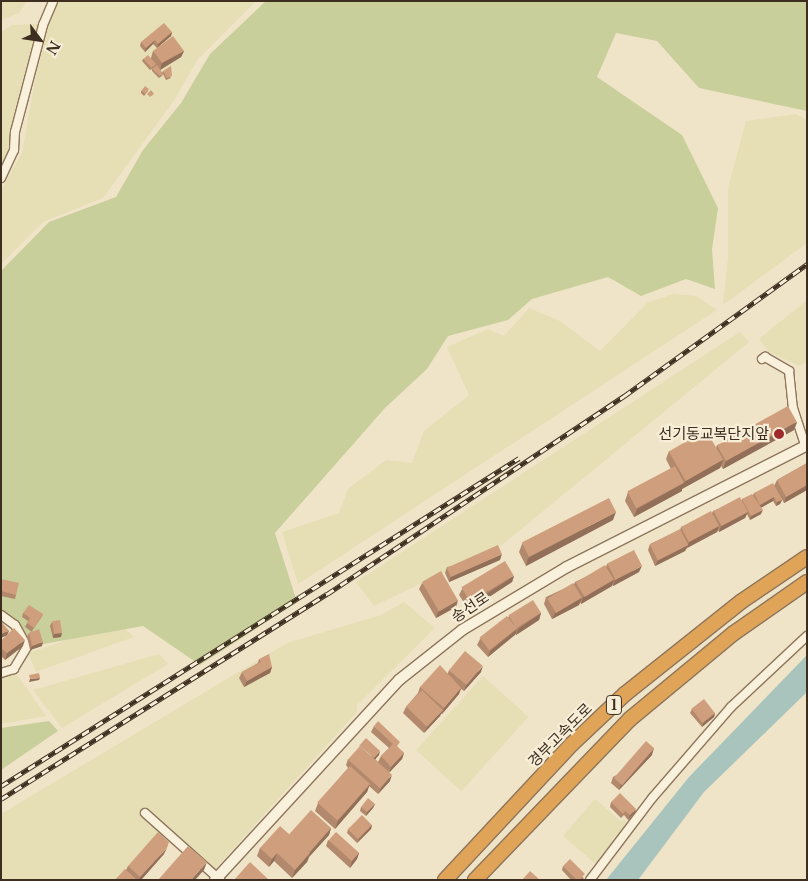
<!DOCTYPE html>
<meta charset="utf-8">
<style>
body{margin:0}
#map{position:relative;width:808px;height:881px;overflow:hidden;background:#f0e4c8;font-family:"Libre Baskerville","Noto Sans KR",serif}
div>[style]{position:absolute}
.farmland>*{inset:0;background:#e6deb5;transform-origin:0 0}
.green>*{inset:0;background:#c9cf9b}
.water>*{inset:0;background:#a9c4bc}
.roads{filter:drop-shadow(1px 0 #8d765c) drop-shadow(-1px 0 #8d765c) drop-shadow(0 1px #8d765c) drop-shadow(0 -1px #8d765c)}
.street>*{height:8px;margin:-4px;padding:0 4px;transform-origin:4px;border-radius:4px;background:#faf1dc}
.secondary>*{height:10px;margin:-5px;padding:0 5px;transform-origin:5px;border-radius:5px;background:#faf1dc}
.highway>*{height:14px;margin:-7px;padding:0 7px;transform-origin:7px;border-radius:7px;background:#e0a458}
.rail>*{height:4.5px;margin-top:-2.25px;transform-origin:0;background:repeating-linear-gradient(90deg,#f7eed8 0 8px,#3d2e20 0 16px);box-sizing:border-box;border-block:1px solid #3d2e20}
.wall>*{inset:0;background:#b2896c}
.shaded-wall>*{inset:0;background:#916f58}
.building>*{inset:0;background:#cf9f7d;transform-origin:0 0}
.dots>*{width:14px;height:14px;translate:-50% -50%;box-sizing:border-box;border:2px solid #f7eed8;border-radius:50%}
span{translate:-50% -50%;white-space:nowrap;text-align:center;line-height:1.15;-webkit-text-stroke:4.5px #f7eed8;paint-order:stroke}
.shield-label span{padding:1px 4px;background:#f7eed8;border:1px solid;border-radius:4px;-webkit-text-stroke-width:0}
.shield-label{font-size:14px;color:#3d2e20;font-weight:700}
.poi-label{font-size:15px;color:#3d2e20}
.right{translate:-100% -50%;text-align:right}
.street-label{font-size:15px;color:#3d2e20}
.frame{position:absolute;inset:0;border:2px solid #3d2e20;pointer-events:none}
.north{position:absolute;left:15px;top:15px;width:50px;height:50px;-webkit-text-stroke:4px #f7eed8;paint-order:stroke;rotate:121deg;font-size:14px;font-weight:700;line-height:20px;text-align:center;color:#3d2e20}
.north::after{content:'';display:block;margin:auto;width:18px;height:22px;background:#3d2e20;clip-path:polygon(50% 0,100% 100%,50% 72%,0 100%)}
</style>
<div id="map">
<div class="farmland">
<div style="clip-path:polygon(1px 1px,27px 1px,19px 13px,1px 20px)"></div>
<div style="clip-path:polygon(57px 1px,256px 1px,198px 59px,175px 99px,103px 198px,43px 222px,1px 264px,1px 190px,22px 153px,44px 30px)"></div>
<div style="clip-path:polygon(39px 24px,9px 150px,1px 167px,1px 32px,12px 25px)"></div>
<div style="clip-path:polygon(796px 114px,807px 120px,807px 243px,723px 305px,728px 258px,728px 188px,746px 121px)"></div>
<div style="clip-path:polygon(673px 294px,696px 296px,717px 310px,298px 584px,282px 532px,339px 513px,348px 489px,386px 460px,412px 463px,424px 431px,469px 395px,447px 347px,488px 329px,504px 336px,529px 308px,560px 321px,600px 351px,647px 303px)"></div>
<div style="clip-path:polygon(807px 300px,807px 362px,799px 366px,769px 352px,759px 339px)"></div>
<div style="clip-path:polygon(740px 332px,749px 342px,502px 545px,374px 606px,356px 582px)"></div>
<div style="clip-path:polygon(404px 602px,435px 628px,357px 705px,357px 712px,214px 870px,166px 824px,116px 880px,1px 880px,1px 814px,287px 643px,381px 615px)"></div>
<div style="clip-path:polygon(118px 623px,134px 637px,36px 672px,28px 653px)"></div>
<div style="clip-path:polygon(159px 654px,168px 664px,62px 728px,33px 690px)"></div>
<div style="clip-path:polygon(15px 673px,21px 680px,46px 716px,1px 724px,1px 675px)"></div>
<div style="left:483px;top:676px;width:61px;height:100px;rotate:42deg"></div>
<div style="clip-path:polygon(595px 799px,622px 822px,624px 819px,631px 825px,597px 865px,563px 836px)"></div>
</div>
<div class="green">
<div style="clip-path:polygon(266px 1px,807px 1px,807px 111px,699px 88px,657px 41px,616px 33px,597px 77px,682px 135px,718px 208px,712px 249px,715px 289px,686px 279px,641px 296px,608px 277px,532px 299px,508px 320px,448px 336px,427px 369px,385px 408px,275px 533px,297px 602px,200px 665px,143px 626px,27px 647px,15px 625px,1px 615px,1px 271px,49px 222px,116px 197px,143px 150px,181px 103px,210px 54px)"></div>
<div style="clip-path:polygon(49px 721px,58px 731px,1px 770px,1px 728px)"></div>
</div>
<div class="water">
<div style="clip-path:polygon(807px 655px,807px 692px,704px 792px,638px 880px,606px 880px,689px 777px)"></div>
</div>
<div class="roads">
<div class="street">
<div style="left:1px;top:178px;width:31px;rotate:-65deg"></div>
<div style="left:14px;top:150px;width:18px;rotate:-87deg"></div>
<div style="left:15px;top:132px;width:111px;rotate:-75.3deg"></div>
<div style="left:43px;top:25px;width:26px;rotate:-67deg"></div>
<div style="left:762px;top:359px;width:4px;rotate:-34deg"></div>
<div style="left:765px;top:357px;width:28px;rotate:30deg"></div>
<div style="left:789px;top:371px;width:37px;rotate:84deg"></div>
<div style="left:793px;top:408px;width:40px;rotate:72deg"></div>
<div style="left:1px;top:615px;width:17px;rotate:36deg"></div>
<div style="left:15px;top:625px;width:25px;rotate:61deg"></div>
<div style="left:27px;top:647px;width:26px;rotate:121deg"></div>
<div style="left:14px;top:669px;width:14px;rotate:163deg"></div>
<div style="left:145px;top:813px;width:101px;rotate:41.8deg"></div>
<div style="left:590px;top:880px;width:104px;rotate:-52.8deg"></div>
<div style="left:653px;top:797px;width:119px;rotate:-49.1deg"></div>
<div style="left:731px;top:707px;width:104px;rotate:-43.1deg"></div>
</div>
<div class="secondary">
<div style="left:215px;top:880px;width:272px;rotate:-47.4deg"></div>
<div style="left:399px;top:680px;width:80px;rotate:-38.4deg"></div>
<div style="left:462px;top:630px;width:122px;rotate:-31deg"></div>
<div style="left:567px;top:567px;width:269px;rotate:-26.9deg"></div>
</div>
<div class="highway">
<div style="left:445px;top:880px;width:186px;rotate:-47deg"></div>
<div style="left:572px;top:744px;width:73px;rotate:-43.3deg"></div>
<div style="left:625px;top:694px;width:149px;rotate:-38.5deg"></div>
<div style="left:742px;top:601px;width:78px;rotate:-34.1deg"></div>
<div style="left:475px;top:880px;width:223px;rotate:-46.1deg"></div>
<div style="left:630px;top:719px;width:135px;rotate:-39.6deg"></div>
<div style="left:734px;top:633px;width:89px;rotate:-34.9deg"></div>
</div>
</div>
<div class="rail">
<div style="left:1px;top:786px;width:613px;rotate:-32.34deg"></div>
<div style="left:1px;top:799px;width:385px;rotate:-32.2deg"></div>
<div style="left:327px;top:594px;width:357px;rotate:-33.7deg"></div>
<div style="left:624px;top:396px;width:226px;rotate:-35.8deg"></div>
</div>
<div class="wall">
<div style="clip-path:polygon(172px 32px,171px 36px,157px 48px,153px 44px,145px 52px,140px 46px,141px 42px)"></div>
<div style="clip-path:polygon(153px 51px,184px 51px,181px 57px,160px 70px,162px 73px,163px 71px,171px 78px,166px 80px,163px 74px,162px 76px,159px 78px,152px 71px,152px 69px,150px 70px,142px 61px,143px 59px,151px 58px)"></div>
<div style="clip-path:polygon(141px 91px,148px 91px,144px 96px,141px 93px)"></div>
<div style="clip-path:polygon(797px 422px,794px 430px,723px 469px,721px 466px,720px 468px,682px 489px,682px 491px,634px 517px,625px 501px,628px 492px,671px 469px,666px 459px,669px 451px,716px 448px,717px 445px)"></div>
<div style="clip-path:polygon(807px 463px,807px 490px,784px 503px,776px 489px,782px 500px,780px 504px,776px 506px,773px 501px,761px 507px,761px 514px,750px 520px,747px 514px,745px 518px,719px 532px,718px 530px,717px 532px,687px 548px,685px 551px,655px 566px,648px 550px,650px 544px,680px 530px,681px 527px,712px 513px,713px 511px,742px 500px,742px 499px,753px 495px,754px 493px,774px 486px,777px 480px)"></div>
<div style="clip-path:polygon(613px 520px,526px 566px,519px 552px,522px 544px)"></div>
<div style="clip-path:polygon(500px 560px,449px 582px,445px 573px,447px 567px)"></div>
<div style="clip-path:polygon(607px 564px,639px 572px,613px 586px,612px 584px,612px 586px,581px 604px,580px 602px,579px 605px,552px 619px,544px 604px,546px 597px,574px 584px,575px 582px,606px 567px)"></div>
<div style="clip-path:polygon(514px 576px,512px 582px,469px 610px,459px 595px,462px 589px)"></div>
<div style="clip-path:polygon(1px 579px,16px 595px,15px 599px,1px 596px)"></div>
<div style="clip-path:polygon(422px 583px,456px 607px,436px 618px,419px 589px)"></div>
<div style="clip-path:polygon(23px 613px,43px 614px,41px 618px,32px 631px,42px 646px,30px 650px,27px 637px,29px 633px,32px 632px,25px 627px,28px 621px,22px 617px)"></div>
<div style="clip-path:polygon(541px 613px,539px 620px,516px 635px,515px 634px,488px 657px,477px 645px,480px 639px,508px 618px,509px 616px)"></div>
<div style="clip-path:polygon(1px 622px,9px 631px,7px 635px,23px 646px,5px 660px,1px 656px,1px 641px,7px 635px,1px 638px)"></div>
<div style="clip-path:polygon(52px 622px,61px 637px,53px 638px,50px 626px)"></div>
<div style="clip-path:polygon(259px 659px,272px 667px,270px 673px,244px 687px,239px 678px,242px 672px,258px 663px)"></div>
<div style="clip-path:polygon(449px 670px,481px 672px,464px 691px,461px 689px,459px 694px,442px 714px,441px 714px,440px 716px,424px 733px,403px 713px,406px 707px,418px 693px,420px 687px,448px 673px)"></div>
<div style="clip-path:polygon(692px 709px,715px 713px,714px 717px,702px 727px,690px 713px)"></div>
<div style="clip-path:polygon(374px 726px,404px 753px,402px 759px,389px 772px,390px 781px,378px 794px,369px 786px,367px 792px,335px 829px,315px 811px,318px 803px,348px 768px,346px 765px,348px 759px,379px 755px,375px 759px,378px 762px,381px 756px,389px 748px,371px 732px)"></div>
<div style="clip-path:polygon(652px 755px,619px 790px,611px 783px,613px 777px)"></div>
<div style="clip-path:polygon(611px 802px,635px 813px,628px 820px,624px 815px,621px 818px,610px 807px)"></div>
<div style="clip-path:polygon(375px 804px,373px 808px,366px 816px,360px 811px,361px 807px)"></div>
<div style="clip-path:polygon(372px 825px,371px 829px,357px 843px,347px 833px,348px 829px)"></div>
<div style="clip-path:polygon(331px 828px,329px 835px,309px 857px,307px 862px,292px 878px,274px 861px,269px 867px,257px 856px,260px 848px)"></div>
<div style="clip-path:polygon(328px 840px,359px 853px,357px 859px,350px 868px,326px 846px)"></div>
<div style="clip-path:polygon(164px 854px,141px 880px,115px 880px,126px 870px,128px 866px)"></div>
<div style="clip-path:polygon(563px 866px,584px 878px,582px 880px,571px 880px,562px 870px)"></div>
</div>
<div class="shaded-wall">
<div style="clip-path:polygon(172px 32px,171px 36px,157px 48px,158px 44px)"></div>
<div style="clip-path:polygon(155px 40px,153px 44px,145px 52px,146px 48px)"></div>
<div style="clip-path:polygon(184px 51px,181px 57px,160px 70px,162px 63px)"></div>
<div style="clip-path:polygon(797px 422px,794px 430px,723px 469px,726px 461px)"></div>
<div style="clip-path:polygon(723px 460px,720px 468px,682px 489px,682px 491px,634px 517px,637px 509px,684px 483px,685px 481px)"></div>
<div style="clip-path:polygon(807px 485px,807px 490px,784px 503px,786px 497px)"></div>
<div style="clip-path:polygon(774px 497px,773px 501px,759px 509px,760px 505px)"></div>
<div style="clip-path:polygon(782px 500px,780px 504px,776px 506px,777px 502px)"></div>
<div style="clip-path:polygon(763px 510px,761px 514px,750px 520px,751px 516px)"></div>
<div style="clip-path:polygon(616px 512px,613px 520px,526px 566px,528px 558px)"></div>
<div style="clip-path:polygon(748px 512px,745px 518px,719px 532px,721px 526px)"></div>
<div style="clip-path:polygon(719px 526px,717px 532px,687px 548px,689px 542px)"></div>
<div style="clip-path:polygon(688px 545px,685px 551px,655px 566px,658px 560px)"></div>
<div style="clip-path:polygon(502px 554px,500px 560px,449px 582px,451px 576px)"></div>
<div style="clip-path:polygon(642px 566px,639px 572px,613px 586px,615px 580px)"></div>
<div style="clip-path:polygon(514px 576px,512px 582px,469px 610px,471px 604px)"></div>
<div style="clip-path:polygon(614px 580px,612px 586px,581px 604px,583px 597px)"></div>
<div style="clip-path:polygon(582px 598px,579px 605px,552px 619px,555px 613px)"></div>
<div style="clip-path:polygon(458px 600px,456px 607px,436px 618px,438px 612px)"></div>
<div style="clip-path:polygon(541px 613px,539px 620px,516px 635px,518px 629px)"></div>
<div style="clip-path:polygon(517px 629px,515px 635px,488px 657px,490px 651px)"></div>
<div style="clip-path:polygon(9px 631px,7px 635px,1px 638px,1px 634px)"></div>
<div style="clip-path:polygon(62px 633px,61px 637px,53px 638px,54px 634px)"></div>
<div style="clip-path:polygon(25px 640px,23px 646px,5px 660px,7px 653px)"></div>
<div style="clip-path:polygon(43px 642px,42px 646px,30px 650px,32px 646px)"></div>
<div style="clip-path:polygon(483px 666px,481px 672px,464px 691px,466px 685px)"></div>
<div style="clip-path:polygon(272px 667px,270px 673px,244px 687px,247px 681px)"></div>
<div style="clip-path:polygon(40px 678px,39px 680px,29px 682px,30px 679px)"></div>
<div style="clip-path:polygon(461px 688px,459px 694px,442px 714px,444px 708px)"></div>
<div style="clip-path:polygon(443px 710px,440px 716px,424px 733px,427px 727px)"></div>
<div style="clip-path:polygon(715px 713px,714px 717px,702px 727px,703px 723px)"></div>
<div style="clip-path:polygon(654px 748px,652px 755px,619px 790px,621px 784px)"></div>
<div style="clip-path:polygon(380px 751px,379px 755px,372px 763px,373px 759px)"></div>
<div style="clip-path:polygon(404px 753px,402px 759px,389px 773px,391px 767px)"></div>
<div style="clip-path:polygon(392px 775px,390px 781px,378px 794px,381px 788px)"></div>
<div style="clip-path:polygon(370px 784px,367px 792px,335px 829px,338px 821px)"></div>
<div style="clip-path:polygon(375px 804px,373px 808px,366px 816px,367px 812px)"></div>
<div style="clip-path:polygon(636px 809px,635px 813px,628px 820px,630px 815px)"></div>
<div style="clip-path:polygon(372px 825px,371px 829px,357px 843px,359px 839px)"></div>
<div style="clip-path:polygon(331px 828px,329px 835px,309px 857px,307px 862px,292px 878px,295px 870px)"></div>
<div style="clip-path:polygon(167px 848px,164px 854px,141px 880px,139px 880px,140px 877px)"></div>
<div style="clip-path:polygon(277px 853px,274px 861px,269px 867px,272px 859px)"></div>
<div style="clip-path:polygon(359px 853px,357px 859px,350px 868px,352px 861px)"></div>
<div style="clip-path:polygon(207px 862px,204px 870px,195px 880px,191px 880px)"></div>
</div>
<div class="building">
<div style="clip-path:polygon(164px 23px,172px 32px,158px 44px,155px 40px,146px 48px,141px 42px)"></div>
<div style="clip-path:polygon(173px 36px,184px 51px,162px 63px,153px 51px)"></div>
<div style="left:148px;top:55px;width:12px;height:6px;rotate:48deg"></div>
<div style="clip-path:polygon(157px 65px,163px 74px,160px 76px,152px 69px)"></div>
<div style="clip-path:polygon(171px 66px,172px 76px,167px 78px,163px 71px)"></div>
<div style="left:145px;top:86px;width:5px;height:6px;rotate:37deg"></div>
<div style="clip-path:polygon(151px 90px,154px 94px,150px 97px,147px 94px)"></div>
<div style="left:788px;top:406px;width:18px;height:81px;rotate:61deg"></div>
<div style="left:706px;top:430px;width:34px;height:43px;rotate:60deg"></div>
<div style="clip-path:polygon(807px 463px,807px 485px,786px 497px,777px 480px)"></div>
<div style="left:675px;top:466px;width:19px;height:54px;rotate:62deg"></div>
<div style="clip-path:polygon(773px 483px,782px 500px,777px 502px,774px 497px,760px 505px,754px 493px)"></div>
<div style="clip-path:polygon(752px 494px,763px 510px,751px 516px,742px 499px)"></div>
<div style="left:740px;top:497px;width:17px;height:30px;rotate:62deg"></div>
<div style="left:609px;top:498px;width:16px;height:98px;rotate:63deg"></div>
<div style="left:711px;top:511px;width:17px;height:34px;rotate:62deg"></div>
<div style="left:680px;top:529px;width:18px;height:34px;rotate:63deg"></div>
<div style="left:498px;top:545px;width:10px;height:56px;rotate:66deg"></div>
<div style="left:634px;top:550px;width:18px;height:30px;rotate:63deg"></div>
<div style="left:505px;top:561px;width:17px;height:51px;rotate:59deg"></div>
<div style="left:605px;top:565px;width:17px;height:34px;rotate:59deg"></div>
<div style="left:441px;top:571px;width:34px;height:22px;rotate:60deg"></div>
<div style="clip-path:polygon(1px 579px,19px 583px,16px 595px,1px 591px)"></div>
<div style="left:573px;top:583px;width:17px;height:30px;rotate:59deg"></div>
<div style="left:533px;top:600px;width:15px;height:29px;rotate:58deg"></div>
<div style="clip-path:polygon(29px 605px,43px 614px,34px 628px,27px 623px,30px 618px,23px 613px)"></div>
<div style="left:507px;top:616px;width:16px;height:35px;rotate:52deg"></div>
<div style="left:60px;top:620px;width:13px;height:8px;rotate:81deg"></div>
<div style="clip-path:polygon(1px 622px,9px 631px,1px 634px)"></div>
<div style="clip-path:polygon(14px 628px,25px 640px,7px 653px,1px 648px,1px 641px)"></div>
<div style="clip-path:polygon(39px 629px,43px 642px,32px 646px,29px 633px)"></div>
<div style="left:465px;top:651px;width:23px;height:25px;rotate:40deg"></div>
<div style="clip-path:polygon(269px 654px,272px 667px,247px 681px,242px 672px,261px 662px,259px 659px)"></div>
<div style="clip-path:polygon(440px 665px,461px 688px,444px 708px,420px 687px)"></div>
<div style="clip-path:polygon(39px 673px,40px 678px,30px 679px,29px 675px)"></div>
<div style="left:422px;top:690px;width:29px;height:23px;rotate:44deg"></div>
<div style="left:704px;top:699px;width:18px;height:16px;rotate:52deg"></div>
<div style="clip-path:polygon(378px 721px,400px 742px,397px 746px,404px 753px,391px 767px,381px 756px,393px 744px,374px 726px)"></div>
<div style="clip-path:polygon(366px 738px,380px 751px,374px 758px,360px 746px,359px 746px)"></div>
<div style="left:646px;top:741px;width:11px;height:49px;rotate:41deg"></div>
<div style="left:360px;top:746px;width:43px;height:18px;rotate:42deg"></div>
<div style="left:350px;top:766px;width:27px;height:49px;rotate:42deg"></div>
<div style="clip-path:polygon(620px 793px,636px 809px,630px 815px,625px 811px,623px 814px,611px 802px)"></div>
<div style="clip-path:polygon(368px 798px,375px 804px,367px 812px,361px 807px)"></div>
<div style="left:311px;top:810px;width:27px;height:33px;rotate:42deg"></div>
<div style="left:362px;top:815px;width:14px;height:20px;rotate:45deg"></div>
<div style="clip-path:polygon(280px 826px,310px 853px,295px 870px,277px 853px,272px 859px,260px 848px)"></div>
<div style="clip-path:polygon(158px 832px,169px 842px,167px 848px,140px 877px,128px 866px)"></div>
<div style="left:336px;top:832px;width:31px;height:11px;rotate:42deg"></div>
<div style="clip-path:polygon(188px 846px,207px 862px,191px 880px,158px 880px)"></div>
<div style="clip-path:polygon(570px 859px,585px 874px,579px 880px,577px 880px,563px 866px)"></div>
<div style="clip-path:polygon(250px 862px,269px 880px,234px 880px)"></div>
<div style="clip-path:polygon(125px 869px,137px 880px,115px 880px)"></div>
<div style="clip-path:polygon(530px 871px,540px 880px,522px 880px)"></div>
</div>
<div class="dots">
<div style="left:779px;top:434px;background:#9e2a2b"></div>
</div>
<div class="shield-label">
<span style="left:614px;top:705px">1</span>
</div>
<div class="poi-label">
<span class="right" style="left:769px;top:434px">선기동교복단지앞</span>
</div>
<div class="street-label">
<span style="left:470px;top:607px;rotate:-34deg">송선로</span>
<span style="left:560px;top:735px;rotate:-45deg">경부고속도로</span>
</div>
<div class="frame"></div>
<div class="north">N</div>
</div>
